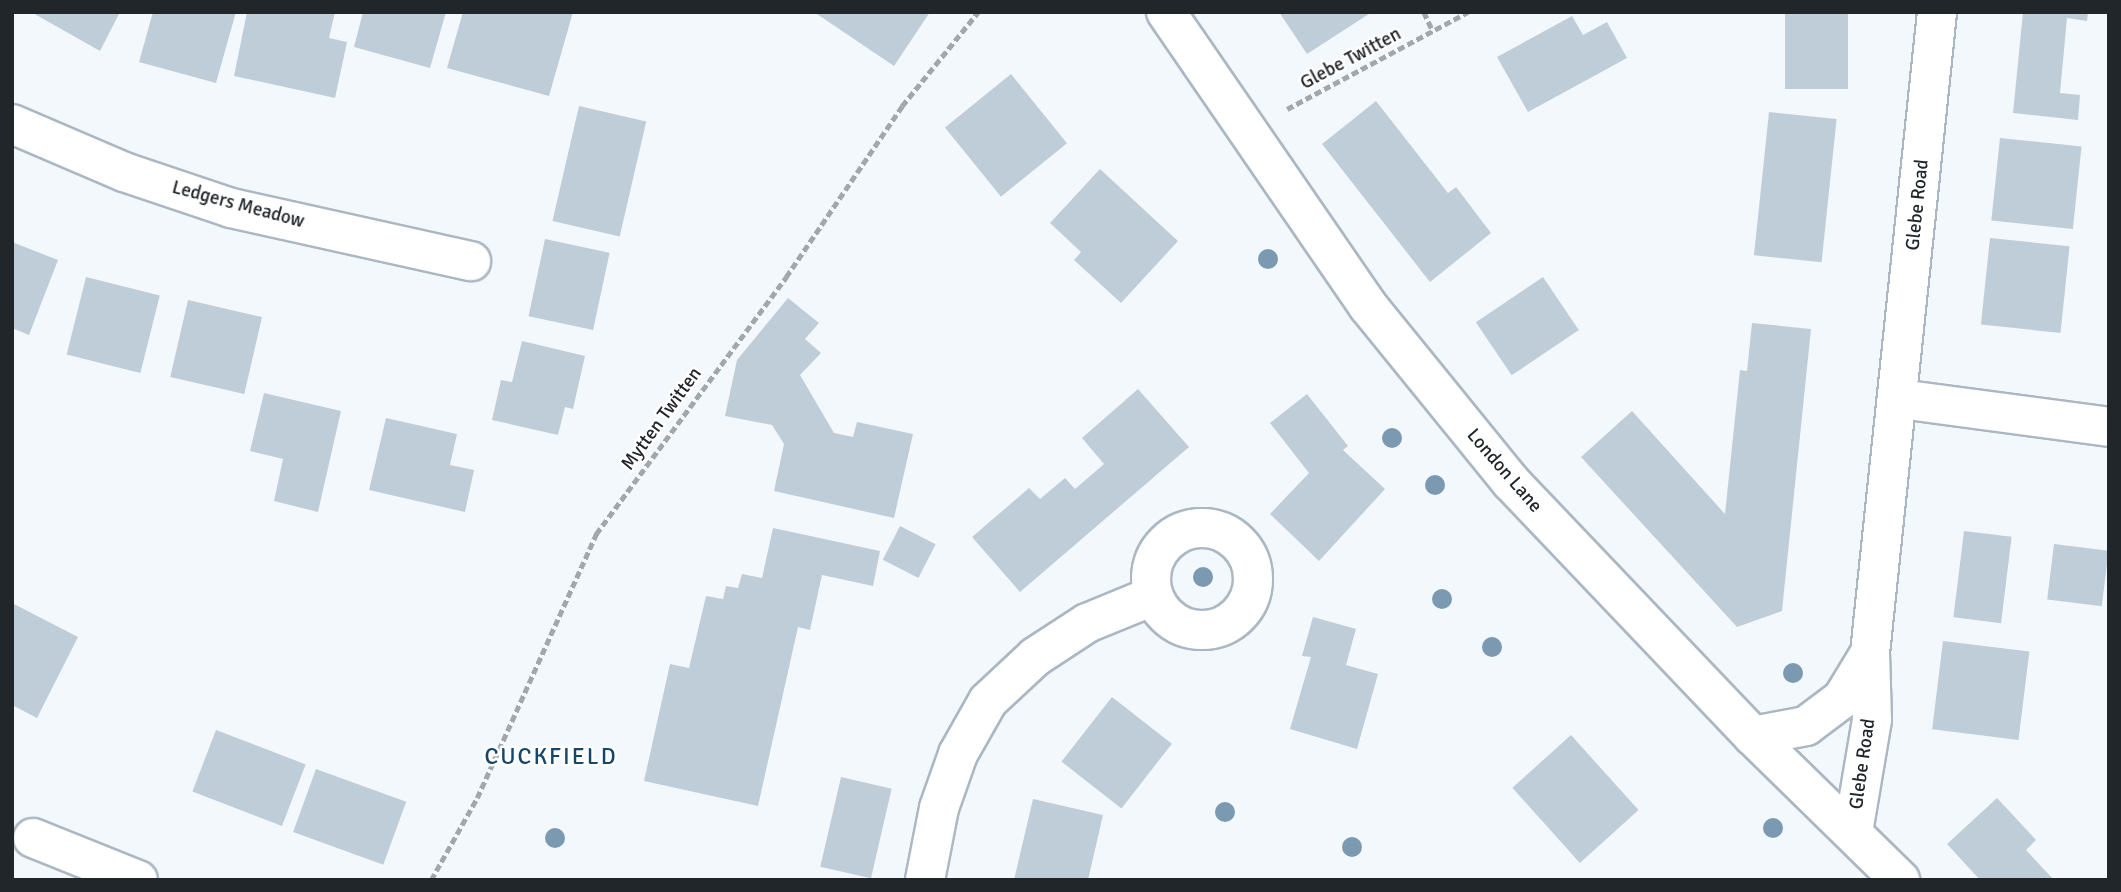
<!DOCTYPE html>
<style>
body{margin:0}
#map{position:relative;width:2121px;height:892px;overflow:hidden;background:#f3f8fd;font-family:Signika,sans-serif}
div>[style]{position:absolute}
.building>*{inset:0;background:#bfcdd8;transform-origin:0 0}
.path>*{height:4.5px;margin-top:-2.25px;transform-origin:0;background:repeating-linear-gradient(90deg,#a2a7ac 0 7px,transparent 0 10.5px)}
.roads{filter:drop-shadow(2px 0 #abb8c3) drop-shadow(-2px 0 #abb8c3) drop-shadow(0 2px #abb8c3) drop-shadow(0 -2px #abb8c3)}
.minor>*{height:38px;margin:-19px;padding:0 19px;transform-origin:19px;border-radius:19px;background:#fff}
.minor>.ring{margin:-19px;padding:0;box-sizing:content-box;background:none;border:38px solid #fff;border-radius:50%}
.major>*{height:38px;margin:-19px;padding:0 19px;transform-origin:19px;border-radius:19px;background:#fff}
.trees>*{width:20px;height:20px;margin:-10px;border-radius:50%;background:#7b9ab1}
span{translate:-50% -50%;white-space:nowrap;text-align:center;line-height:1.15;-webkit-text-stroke:5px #fff;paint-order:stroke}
.street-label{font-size:19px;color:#21262b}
.quarter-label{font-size:23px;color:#15476b;letter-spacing:2px}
.frame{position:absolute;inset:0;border:14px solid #21262b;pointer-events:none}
</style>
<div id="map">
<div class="building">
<div style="clip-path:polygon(31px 12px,120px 12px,100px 51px)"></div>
<div style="clip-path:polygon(153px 12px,236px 12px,216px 83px,139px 62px)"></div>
<div style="clip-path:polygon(247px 12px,335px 12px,329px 38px,347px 42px,335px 98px,234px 76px)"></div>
<div style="clip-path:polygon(363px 12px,446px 12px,430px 68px,354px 47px)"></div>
<div style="clip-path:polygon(463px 12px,573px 12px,549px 96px,447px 68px)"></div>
<div style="clip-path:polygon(814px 12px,930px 12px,894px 66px)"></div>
<div style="clip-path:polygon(1279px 12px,1372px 12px,1307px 54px)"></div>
<div style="left:1785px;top:12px;width:63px;height:77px"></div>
<div style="clip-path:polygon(2023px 12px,2088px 12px,2087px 21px,2067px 18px,2060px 93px,2080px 95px,2078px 120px,2013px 113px)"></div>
<div style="clip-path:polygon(1572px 16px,1583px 35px,1607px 22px,1627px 58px,1528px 112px,1497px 57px)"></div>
<div style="left:1011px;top:74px;width:89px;height:85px;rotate:51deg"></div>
<div style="clip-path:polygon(1376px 101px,1448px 193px,1456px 187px,1491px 233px,1430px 282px,1322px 144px)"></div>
<div style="left:579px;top:106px;width:69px;height:118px;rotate:13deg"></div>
<div style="left:1769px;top:112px;width:68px;height:144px;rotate:6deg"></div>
<div style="left:2000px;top:138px;width:82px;height:83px;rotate:6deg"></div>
<div style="clip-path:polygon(1100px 169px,1178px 241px,1121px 303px,1074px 260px,1081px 252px,1050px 223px)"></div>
<div style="left:1990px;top:238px;width:80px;height:87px;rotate:6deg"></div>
<div style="left:545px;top:239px;width:66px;height:79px;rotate:12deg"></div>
<div style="clip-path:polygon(12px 242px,58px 260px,29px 335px,12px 328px)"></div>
<div style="left:86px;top:277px;width:76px;height:80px;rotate:14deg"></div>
<div style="left:1543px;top:277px;width:64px;height:81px;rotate:56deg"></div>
<div style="clip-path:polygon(788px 298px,819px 323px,805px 339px,821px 353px,800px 375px,834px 433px,853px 437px,857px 422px,913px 434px,894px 518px,774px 491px,784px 444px,779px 436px,772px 425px,725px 416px,737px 360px)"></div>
<div style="left:188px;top:300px;width:76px;height:79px;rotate:13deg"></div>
<div style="clip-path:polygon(1752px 323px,1811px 329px,1782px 611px,1737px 627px,1581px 457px,1632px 411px,1725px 514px,1740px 370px,1747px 371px)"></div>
<div style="clip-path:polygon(522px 341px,585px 356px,573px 409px,565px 407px,558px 435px,492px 420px,501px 380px,512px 382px)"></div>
<div style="clip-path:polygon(1138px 389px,1189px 447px,1020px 592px,972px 537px,1029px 488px,1040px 499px,1065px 478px,1075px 489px,1104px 464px,1082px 438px)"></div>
<div style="clip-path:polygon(264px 393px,341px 411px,318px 512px,274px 501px,283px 459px,250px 451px)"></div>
<div style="clip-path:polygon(1307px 394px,1348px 446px,1343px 450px,1385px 489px,1319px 561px,1270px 514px,1309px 473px,1270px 423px)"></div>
<div style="clip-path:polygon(386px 418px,457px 434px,450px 465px,474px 470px,465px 512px,369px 490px)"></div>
<div style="left:900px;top:526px;width:40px;height:38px;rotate:27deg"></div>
<div style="clip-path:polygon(773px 528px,880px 551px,873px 586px,822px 575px,810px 630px,798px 627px,758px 806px,644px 781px,670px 664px,689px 668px,706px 596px,723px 599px,726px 586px,738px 588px,742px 574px,762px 578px)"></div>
<div style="left:1964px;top:531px;width:48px;height:87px;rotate:7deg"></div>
<div style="left:2054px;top:544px;width:55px;height:56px;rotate:7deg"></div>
<div style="clip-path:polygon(12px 603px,78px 637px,37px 718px,12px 705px)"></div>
<div style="clip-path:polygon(1313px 617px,1356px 629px,1346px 665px,1378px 674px,1357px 749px,1290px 729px,1311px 657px,1302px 656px)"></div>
<div style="left:1943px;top:641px;width:87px;height:89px;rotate:7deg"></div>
<div style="left:1112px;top:697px;width:76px;height:82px;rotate:38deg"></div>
<div style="left:216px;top:730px;width:96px;height:66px;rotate:21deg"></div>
<div style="left:1571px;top:735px;width:101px;height:79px;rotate:48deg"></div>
<div style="left:316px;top:769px;width:96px;height:67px;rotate:20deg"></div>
<div style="left:841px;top:777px;width:52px;height:92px;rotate:13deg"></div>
<div style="clip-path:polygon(1997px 798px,2036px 840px,2026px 850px,2054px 880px,1980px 880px,1947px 844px)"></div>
<div style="clip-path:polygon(1033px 799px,1103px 815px,1088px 880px,1014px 880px)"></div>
</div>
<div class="path">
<div style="left:1424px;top:12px;width:21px;rotate:65deg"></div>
<div style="left:1287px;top:109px;width:205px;rotate:-28.2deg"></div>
<div style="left:431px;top:880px;width:94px;rotate:-60.7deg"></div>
<div style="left:477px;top:798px;width:290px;rotate:-65.7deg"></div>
<div style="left:596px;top:534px;width:320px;rotate:-53.5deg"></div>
<div style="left:786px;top:277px;width:207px;rotate:-55.8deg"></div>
<div style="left:902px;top:106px;width:121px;rotate:-51deg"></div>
</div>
<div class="roads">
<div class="minor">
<div style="left:12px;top:124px;width:122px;rotate:23.2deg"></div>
<div style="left:124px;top:172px;width:113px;rotate:18.6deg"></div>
<div style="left:231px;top:208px;width:246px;rotate:12.5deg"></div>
<div style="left:1900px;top:399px;width:211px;rotate:7.6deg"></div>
<div class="ring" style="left:1151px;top:528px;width:64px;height:64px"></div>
<div style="left:1753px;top:736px;width:54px;rotate:-10.7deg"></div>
<div style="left:1806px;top:726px;width:45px;rotate:-36.9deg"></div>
<div style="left:1842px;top:699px;width:54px;rotate:-58.7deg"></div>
<div style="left:1853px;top:832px;width:114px;rotate:-80.4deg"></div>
<div style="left:1872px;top:720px;width:67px;rotate:-91.7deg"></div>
<div style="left:1870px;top:653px;width:644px;rotate:-84.03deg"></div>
<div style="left:33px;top:838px;width:113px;rotate:21.8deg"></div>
<div style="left:925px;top:880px;width:73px;rotate:-79deg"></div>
<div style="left:939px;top:808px;width:57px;rotate:-70.6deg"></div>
<div style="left:958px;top:754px;width:61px;rotate:-60.5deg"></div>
<div style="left:988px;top:701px;width:64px;rotate:-43.1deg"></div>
<div style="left:1035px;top:657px;width:62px;rotate:-33.2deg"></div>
<div style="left:1087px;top:623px;width:71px;rotate:-22.2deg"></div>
</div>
<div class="major">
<div style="left:1166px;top:12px;width:357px;rotate:55.5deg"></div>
<div style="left:1368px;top:306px;width:227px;rotate:50.9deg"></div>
<div style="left:1511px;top:482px;width:351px;rotate:46.4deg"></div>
<div style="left:1753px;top:736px;width:206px;rotate:44.4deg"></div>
</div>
</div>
<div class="trees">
<div style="left:1268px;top:259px"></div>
<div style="left:1392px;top:438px"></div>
<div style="left:1435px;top:485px"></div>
<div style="left:1203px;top:577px"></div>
<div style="left:1442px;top:599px"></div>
<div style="left:1492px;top:647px"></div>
<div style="left:1793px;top:673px"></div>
<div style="left:1225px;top:812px"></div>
<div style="left:1773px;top:828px"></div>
<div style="left:555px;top:838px"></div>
<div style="left:1352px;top:847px"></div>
</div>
<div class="street-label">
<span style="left:1351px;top:59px;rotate:-28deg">Glebe Twitten</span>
<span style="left:238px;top:205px;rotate:15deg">Ledgers Meadow</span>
<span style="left:1918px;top:205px;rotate:-84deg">Glebe Road</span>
<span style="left:662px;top:419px;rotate:-54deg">Mytten Twitten</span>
<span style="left:1504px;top:471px;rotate:49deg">London Lane</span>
<span style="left:1863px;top:764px;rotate:-82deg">Glebe Road</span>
</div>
<div class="quarter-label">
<span style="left:551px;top:757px">CUCKFIELD</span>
</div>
<div class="frame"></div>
</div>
